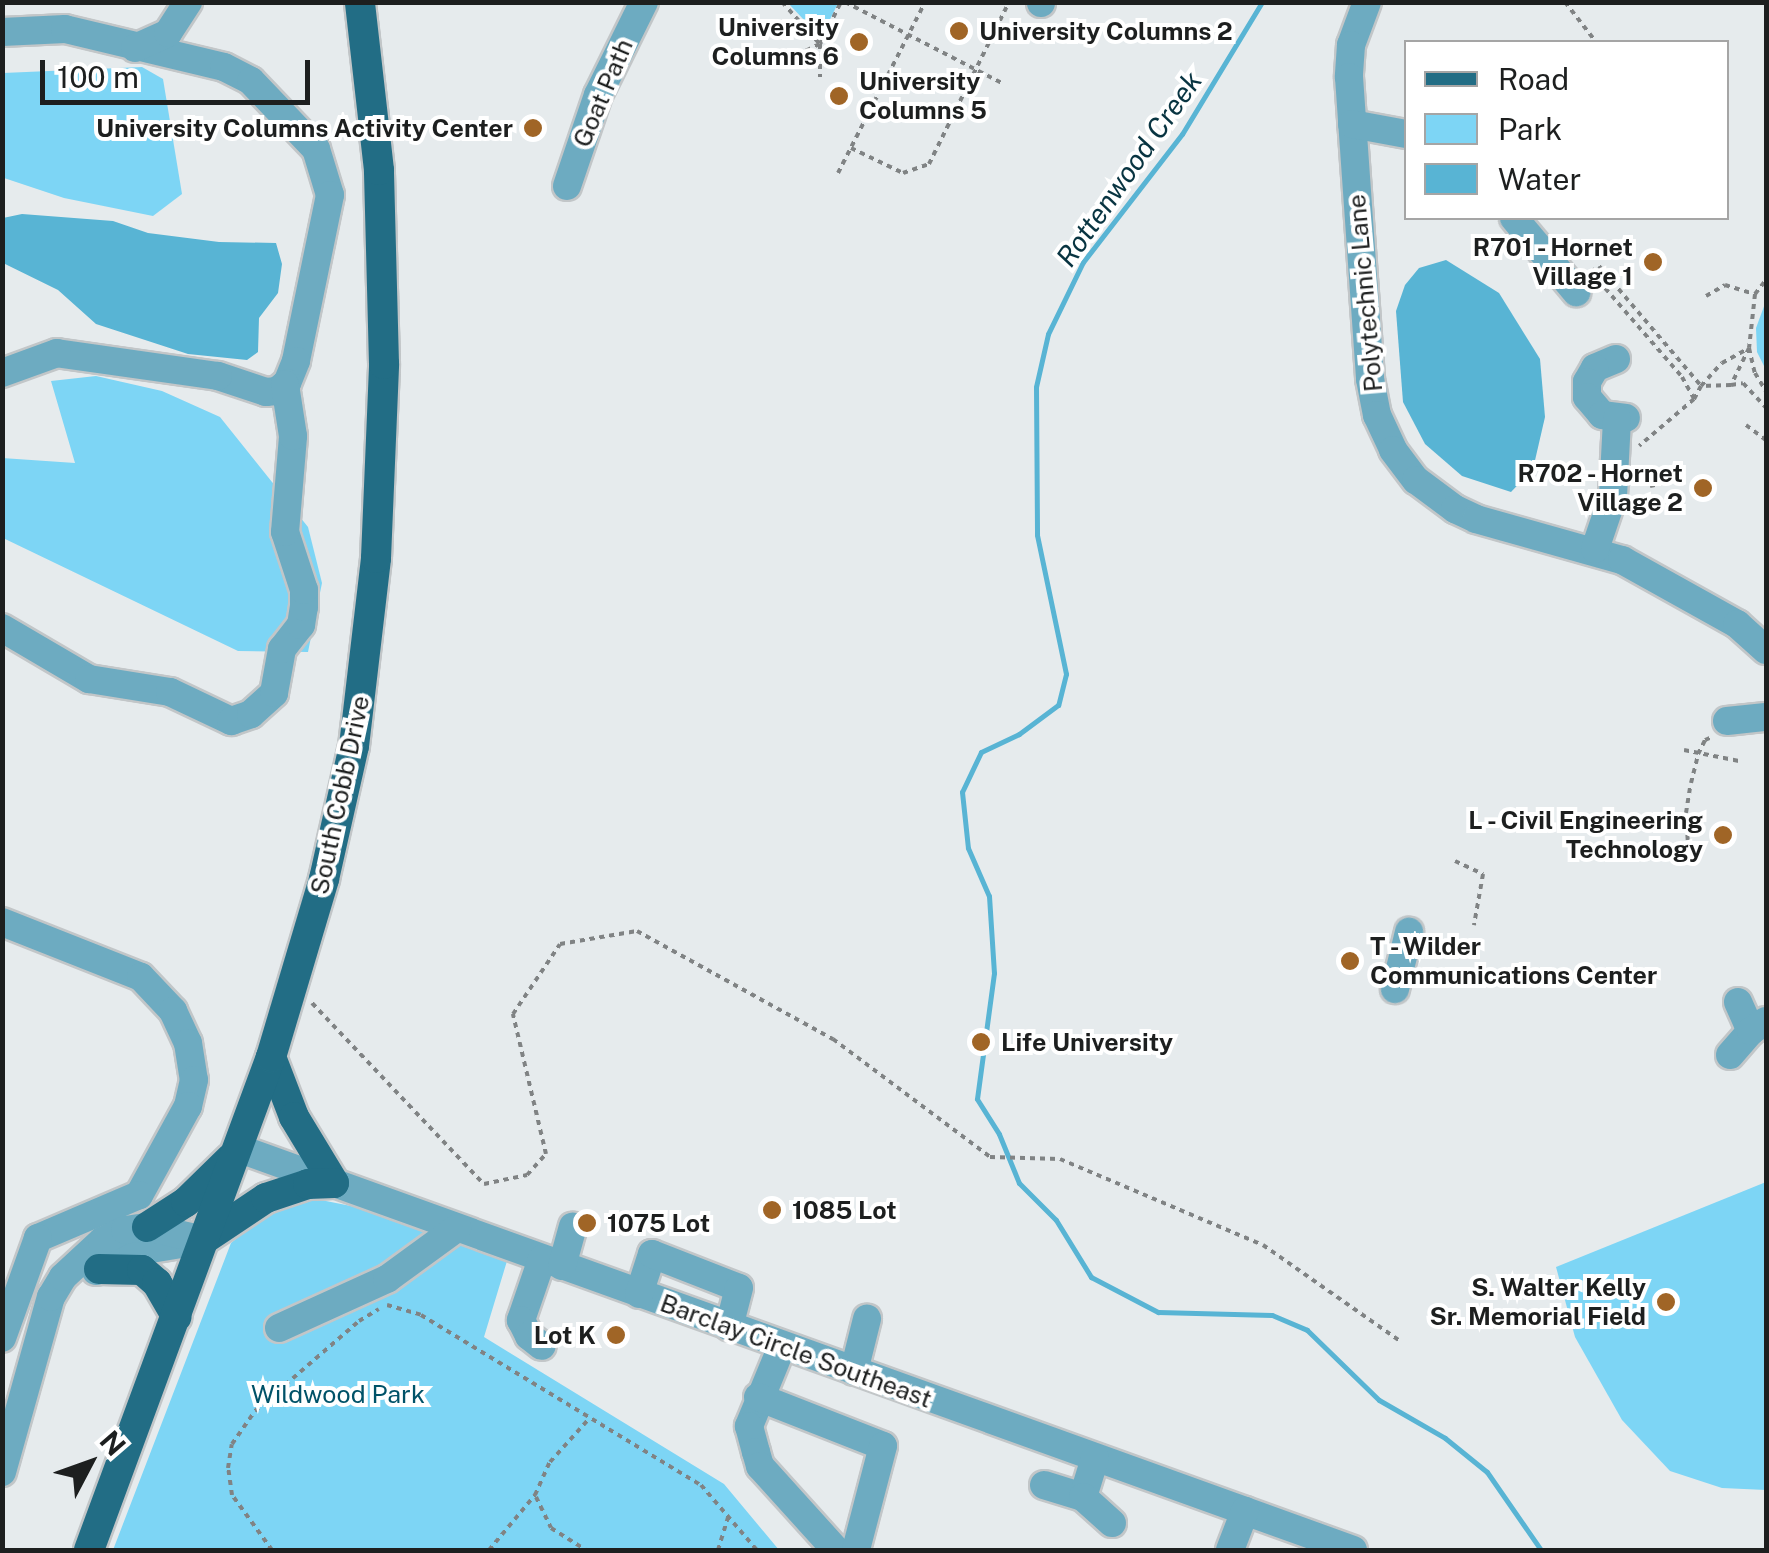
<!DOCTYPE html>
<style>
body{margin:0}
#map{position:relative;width:1769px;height:1553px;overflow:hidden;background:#e6ebed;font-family:"Public Sans",sans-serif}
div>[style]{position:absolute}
.green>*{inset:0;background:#7dd5f5}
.water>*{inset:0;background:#58b4d4}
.stream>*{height:5px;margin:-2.5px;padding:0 2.5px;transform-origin:2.5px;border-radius:2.5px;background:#58b4d4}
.path>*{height:4px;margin-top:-2px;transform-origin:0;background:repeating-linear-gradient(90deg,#808384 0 5px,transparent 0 10px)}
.roads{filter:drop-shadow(2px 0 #c2c6c8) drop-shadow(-2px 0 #c2c6c8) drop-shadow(0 2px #c2c6c8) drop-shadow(0 -2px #c2c6c8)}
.minor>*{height:28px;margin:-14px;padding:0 14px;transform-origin:14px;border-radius:14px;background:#6dabc1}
.major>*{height:30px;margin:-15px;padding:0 15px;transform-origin:15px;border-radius:15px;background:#226d85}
.dots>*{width:28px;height:28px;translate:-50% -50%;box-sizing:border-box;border:5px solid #fff;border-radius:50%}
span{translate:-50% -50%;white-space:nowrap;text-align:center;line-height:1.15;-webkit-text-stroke:8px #fff;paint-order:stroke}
.poi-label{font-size:25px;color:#1d1f1f;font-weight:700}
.right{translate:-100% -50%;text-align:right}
.left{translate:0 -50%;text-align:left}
.street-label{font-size:25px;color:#1d1f1f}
.park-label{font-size:25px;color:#005268}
.water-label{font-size:28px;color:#083441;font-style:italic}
.frame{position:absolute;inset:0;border:5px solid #1d1f1f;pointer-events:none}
.legend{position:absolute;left:1404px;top:40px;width:325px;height:180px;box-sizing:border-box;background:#fff;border:2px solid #a5a5a5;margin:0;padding:12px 18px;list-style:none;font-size:30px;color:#1d1f1f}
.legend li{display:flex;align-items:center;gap:20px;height:50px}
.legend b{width:50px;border:2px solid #a5a5a5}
.north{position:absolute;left:40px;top:1413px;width:100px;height:100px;-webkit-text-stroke:8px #fff;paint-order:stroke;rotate:49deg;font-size:28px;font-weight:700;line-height:40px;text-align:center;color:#1d1f1f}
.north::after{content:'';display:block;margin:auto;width:35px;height:45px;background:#1d1f1f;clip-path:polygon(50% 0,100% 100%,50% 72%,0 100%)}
.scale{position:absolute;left:40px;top:60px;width:270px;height:45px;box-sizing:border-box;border:5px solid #1d1f1f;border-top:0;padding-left:12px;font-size:30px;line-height:35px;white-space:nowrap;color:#1d1f1f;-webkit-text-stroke:8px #fff;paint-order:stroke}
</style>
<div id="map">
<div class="green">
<div style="clip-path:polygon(788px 3px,838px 3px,821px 38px)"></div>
<div style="clip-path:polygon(142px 67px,163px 79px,182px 194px,153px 216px,64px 198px,4px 178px,3px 73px)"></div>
<div style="clip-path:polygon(1766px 301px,1766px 370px,1757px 352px,1756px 328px)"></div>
<div style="clip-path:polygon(96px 376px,162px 391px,220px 417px,308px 527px,322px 583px,308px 652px,238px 651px,3px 538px,2px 458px,75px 463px,51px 381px)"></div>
<div style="clip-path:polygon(1766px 1182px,1766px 1490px,1722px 1488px,1670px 1471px,1622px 1420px,1575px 1337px,1556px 1267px)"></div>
<div style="clip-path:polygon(316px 1199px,356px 1207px,507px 1261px,484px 1337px,724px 1484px,779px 1550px,113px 1550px,231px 1243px,275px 1207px)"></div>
</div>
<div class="water">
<div style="clip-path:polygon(22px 214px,113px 221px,148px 233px,219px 242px,276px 243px,282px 264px,278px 293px,259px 318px,258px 352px,247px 360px,188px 354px,96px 324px,58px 290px,3px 263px,3px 218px)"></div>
<div style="clip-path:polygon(1446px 260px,1499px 293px,1540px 359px,1545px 417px,1533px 469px,1511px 492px,1462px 476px,1425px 444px,1403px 402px,1396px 311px,1405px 285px,1419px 268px)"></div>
</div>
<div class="stream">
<div style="left:1262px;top:2px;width:154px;rotate:121.2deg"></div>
<div style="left:1182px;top:134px;width:162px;rotate:127.7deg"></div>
<div style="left:1083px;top:262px;width:80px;rotate:115.9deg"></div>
<div style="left:1048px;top:334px;width:54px;rotate:102.8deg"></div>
<div style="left:1036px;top:387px;width:148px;rotate:89.6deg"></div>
<div style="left:1037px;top:535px;width:142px;rotate:78.2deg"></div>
<div style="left:1066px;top:674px;width:32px;rotate:104deg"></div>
<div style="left:1058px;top:705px;width:49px;rotate:143.4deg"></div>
<div style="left:1019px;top:734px;width:42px;rotate:154.7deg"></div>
<div style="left:981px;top:752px;width:44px;rotate:115.4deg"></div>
<div style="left:962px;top:792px;width:56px;rotate:83.9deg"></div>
<div style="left:968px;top:848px;width:52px;rotate:66.4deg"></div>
<div style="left:989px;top:896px;width:77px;rotate:86.3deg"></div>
<div style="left:994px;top:973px;width:127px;rotate:97.7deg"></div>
<div style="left:977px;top:1099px;width:41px;rotate:57.8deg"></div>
<div style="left:999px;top:1134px;width:53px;rotate:67.8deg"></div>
<div style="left:1019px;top:1183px;width:52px;rotate:45deg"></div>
<div style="left:1056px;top:1220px;width:67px;rotate:58.4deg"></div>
<div style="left:1091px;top:1277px;width:76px;rotate:27.6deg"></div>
<div style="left:1158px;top:1312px;width:114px;rotate:1.5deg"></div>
<div style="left:1272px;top:1315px;width:38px;rotate:23deg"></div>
<div style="left:1307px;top:1330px;width:100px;rotate:44.2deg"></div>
<div style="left:1379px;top:1400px;width:76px;rotate:29.9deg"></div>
<div style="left:1445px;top:1438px;width:54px;rotate:39deg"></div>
<div style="left:1487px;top:1472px;width:95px;rotate:55.3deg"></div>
</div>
<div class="path">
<div style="left:782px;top:2px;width:57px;rotate:47.9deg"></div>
<div style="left:820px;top:44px;width:33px;rotate:90deg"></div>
<div style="left:845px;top:2px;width:177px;rotate:27.3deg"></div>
<div style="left:1565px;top:2px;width:51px;rotate:52.2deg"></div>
<div style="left:797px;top:55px;width:25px;rotate:-26deg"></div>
<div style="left:820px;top:44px;width:47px;rotate:-63.4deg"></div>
<div style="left:851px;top:148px;width:58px;rotate:25.7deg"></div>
<div style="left:903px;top:173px;width:28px;rotate:-19deg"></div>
<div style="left:929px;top:164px;width:181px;rotate:-63.7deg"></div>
<div style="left:838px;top:173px;width:192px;rotate:-63deg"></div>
<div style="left:1591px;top:272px;width:10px;rotate:-37deg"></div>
<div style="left:1599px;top:266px;width:157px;rotate:49.6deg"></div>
<div style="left:1701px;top:386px;width:15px;rotate:118deg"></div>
<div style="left:1592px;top:273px;width:138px;rotate:49.1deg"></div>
<div style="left:1682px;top:377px;width:25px;rotate:61deg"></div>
<div style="left:1694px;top:399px;width:72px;rotate:139.5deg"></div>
<div style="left:1755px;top:294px;width:54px;rotate:96.3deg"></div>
<div style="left:1749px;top:348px;width:26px;rotate:77deg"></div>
<div style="left:1755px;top:373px;width:21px;rotate:59deg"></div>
<div style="left:1706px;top:296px;width:22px;rotate:-30deg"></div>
<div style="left:1725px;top:285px;width:31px;rotate:17deg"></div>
<div style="left:1755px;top:294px;width:18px;rotate:-52deg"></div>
<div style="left:1749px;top:348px;width:41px;rotate:115.9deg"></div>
<div style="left:1731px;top:385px;width:30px;rotate:178deg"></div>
<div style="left:1701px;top:386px;width:31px;rotate:-48deg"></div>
<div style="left:1722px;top:363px;width:31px;rotate:-29deg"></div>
<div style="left:1731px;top:385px;width:12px;rotate:-9deg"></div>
<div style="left:1743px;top:383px;width:34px;rotate:47deg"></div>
<div style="left:1746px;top:425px;width:25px;rotate:37deg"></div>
<div style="left:1637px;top:471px;width:20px;rotate:49deg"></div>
<div style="left:1650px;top:486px;width:5px;rotate:-11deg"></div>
<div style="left:1684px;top:750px;width:56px;rotate:11.3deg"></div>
<div style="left:1689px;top:860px;width:47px;rotate:-93.7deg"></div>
<div style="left:1686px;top:813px;width:30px;rotate:-81deg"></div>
<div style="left:1691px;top:783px;width:30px;rotate:-76deg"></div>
<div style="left:1698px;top:754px;width:16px;rotate:-63deg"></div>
<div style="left:1705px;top:740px;width:8px;rotate:-23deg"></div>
<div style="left:1455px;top:861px;width:31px;rotate:25deg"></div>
<div style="left:1483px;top:874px;width:52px;rotate:100deg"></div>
<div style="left:312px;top:1003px;width:250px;rotate:46.5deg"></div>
<div style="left:484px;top:1184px;width:44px;rotate:-11.8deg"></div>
<div style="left:527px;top:1175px;width:28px;rotate:-48deg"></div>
<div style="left:546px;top:1154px;width:144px;rotate:-103.3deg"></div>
<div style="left:513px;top:1014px;width:84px;rotate:-56.1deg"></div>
<div style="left:560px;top:944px;width:78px;rotate:-9.6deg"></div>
<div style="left:637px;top:931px;width:224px;rotate:28.9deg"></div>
<div style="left:833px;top:1039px;width:196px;rotate:36.9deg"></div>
<div style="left:990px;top:1157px;width:70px;rotate:1.6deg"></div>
<div style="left:1060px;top:1159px;width:220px;rotate:23deg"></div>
<div style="left:1263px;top:1245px;width:167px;rotate:35deg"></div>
<div style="left:387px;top:1305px;width:35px;rotate:16deg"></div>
<div style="left:421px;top:1315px;width:328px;rotate:31.3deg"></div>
<div style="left:701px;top:1485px;width:86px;rotate:49.3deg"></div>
<div style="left:536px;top:1497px;width:34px;rotate:64deg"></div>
<div style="left:551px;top:1528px;width:41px;rotate:32.2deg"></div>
<div style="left:272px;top:1550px;width:68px;rotate:-126deg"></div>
<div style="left:232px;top:1495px;width:27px;rotate:-98deg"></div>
<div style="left:228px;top:1468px;width:24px;rotate:-81deg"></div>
<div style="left:232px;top:1444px;width:40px;rotate:-55.1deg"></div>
<div style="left:255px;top:1411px;width:138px;rotate:-40.9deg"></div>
<div style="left:359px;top:1321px;width:23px;rotate:-31deg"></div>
<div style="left:489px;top:1550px;width:72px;rotate:-50.1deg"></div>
<div style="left:535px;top:1495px;width:36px;rotate:-66deg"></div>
<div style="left:550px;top:1462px;width:57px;rotate:-47.9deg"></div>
<div style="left:718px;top:1550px;width:34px;rotate:-73deg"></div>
</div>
<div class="roads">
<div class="minor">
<div style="left:1367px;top:2px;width:46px;rotate:110.4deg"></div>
<div style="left:1351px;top:45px;width:32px;rotate:94deg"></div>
<div style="left:1349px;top:77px;width:303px;rotate:86deg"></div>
<div style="left:1370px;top:379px;width:37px;rotate:79deg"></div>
<div style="left:1377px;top:415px;width:38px;rotate:65deg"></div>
<div style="left:1393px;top:450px;width:38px;rotate:53deg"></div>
<div style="left:1416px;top:480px;width:49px;rotate:36.6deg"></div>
<div style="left:1455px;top:509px;width:23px;rotate:25deg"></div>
<div style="left:1476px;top:519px;width:152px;rotate:15.7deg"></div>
<div style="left:1622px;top:560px;width:132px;rotate:29.1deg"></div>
<div style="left:1737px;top:624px;width:39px;rotate:42deg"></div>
<div style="left:1041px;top:3px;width:1px;rotate:-90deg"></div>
<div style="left:2px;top:32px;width:63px;rotate:-2.7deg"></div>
<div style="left:65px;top:29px;width:163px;rotate:13.4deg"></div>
<div style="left:224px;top:67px;width:30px;rotate:27deg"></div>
<div style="left:251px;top:81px;width:94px;rotate:46.3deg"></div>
<div style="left:316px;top:149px;width:48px;rotate:73.1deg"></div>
<div style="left:330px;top:195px;width:169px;rotate:101.6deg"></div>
<div style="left:296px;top:361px;width:24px;rotate:112deg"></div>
<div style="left:287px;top:383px;width:13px;rotate:141deg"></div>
<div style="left:277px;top:391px;width:11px;rotate:175deg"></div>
<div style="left:266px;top:392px;width:51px;rotate:-161.6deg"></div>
<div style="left:218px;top:376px;width:163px;rotate:-171.9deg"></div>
<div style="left:57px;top:353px;width:59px;rotate:160deg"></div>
<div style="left:135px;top:48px;width:36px;rotate:-24deg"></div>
<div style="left:168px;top:33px;width:37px;rotate:-57deg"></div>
<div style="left:1352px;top:124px;width:55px;rotate:10.5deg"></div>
<div style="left:567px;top:186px;width:96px;rotate:-71.2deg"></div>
<div style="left:598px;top:95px;width:104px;rotate:-63.7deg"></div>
<div style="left:1514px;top:218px;width:97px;rotate:50deg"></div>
<div style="left:1616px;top:359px;width:23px;rotate:157deg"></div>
<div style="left:1595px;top:368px;width:16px;rotate:120deg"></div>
<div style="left:1587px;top:382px;width:15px;rotate:90deg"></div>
<div style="left:1587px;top:397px;width:23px;rotate:50deg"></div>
<div style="left:1602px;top:415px;width:24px;rotate:7deg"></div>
<div style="left:1595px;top:549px;width:56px;rotate:-71.2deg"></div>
<div style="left:1613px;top:496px;width:77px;rotate:-87deg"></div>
<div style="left:2px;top:628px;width:101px;rotate:30.4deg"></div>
<div style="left:89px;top:679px;width:82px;rotate:9.1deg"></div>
<div style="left:170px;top:692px;width:68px;rotate:25.4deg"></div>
<div style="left:231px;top:721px;width:21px;rotate:-19deg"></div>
<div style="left:251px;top:714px;width:31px;rotate:-42deg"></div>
<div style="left:274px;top:693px;width:45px;rotate:-79.7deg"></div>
<div style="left:282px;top:649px;width:31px;rotate:-52deg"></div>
<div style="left:301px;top:625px;width:18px;rotate:-81deg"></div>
<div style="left:304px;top:607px;width:17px;rotate:-90deg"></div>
<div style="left:304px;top:590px;width:61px;rotate:-108.1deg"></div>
<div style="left:285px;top:532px;width:96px;rotate:-85.2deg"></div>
<div style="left:293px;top:436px;width:52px;rotate:-98.9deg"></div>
<div style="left:1727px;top:721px;width:39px;rotate:-6deg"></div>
<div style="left:2px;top:922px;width:149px;rotate:21.6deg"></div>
<div style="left:141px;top:977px;width:47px;rotate:46.7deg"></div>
<div style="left:173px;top:1011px;width:35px;rotate:65deg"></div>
<div style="left:188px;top:1043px;width:37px;rotate:81deg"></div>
<div style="left:194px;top:1080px;width:27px;rotate:103deg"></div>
<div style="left:188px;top:1106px;width:102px;rotate:118.8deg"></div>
<div style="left:139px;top:1195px;width:110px;rotate:156.9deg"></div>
<div style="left:38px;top:1238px;width:106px;rotate:109.8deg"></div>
<div style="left:1395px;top:989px;width:59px;rotate:-76.2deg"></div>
<div style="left:1738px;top:1002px;width:32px;rotate:66deg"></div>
<div style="left:1730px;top:1055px;width:32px;rotate:-49deg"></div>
<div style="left:1751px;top:1031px;width:18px;rotate:-34deg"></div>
<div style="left:240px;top:1149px;width:1183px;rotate:19.81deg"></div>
<div style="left:542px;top:1259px;width:65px;rotate:109deg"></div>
<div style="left:521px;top:1320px;width:18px;rotate:63deg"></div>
<div style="left:529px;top:1336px;width:16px;rotate:38deg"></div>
<div style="left:562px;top:1266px;width:41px;rotate:-74.6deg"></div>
<div style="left:96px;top:1271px;width:42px;rotate:-27.2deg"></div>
<div style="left:133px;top:1252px;width:61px;rotate:-9.5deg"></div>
<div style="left:639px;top:1294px;width:42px;rotate:-72deg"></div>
<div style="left:652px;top:1254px;width:93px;rotate:21.3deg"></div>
<div style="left:739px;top:1288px;width:40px;rotate:104.4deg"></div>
<div style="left:279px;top:1328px;width:119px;rotate:-24.4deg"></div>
<div style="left:387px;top:1279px;width:87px;rotate:-36.1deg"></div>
<div style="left:782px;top:1346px;width:87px;rotate:112.4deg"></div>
<div style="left:749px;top:1426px;width:27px;rotate:75deg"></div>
<div style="left:756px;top:1452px;width:15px;rotate:74deg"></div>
<div style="left:760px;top:1466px;width:113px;rotate:47.9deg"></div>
<div style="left:854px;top:1371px;width:54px;rotate:-76deg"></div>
<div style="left:758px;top:1397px;width:134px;rotate:21.4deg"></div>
<div style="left:883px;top:1446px;width:107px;rotate:104.6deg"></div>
<div style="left:2px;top:1472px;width:182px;rotate:-74.4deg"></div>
<div style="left:51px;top:1297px;width:23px;rotate:-59deg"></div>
<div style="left:63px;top:1277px;width:53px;rotate:-42.7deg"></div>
<div style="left:102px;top:1241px;width:25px;rotate:-26deg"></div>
<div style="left:125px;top:1230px;width:22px;rotate:-8deg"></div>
<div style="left:147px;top:1227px;width:58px;rotate:12.8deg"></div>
<div style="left:1044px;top:1485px;width:41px;rotate:17.1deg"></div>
<div style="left:1083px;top:1497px;width:41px;rotate:-72.9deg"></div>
<div style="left:1083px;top:1497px;width:39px;rotate:42deg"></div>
<div style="left:1230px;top:1550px;width:42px;rotate:-69deg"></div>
</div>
<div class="major">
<div style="left:271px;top:1057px;width:64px;rotate:69deg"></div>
<div style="left:294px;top:1117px;width:77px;rotate:58.8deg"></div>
<div style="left:147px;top:1227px;width:46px;rotate:-32.7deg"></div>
<div style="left:186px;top:1202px;width:63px;rotate:-44.4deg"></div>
<div style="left:206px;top:1238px;width:72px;rotate:-33.7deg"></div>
<div style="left:266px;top:1198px;width:44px;rotate:-18.4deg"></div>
<div style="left:308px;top:1184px;width:26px;rotate:-2deg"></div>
<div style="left:99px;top:1269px;width:43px;rotate:1.3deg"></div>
<div style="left:142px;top:1270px;width:20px;rotate:41deg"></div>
<div style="left:157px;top:1283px;width:39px;rotate:60deg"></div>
<div style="left:89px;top:1550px;width:526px;rotate:-69.74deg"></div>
<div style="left:271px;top:1057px;width:186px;rotate:-73.4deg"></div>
<div style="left:324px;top:879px;width:136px;rotate:-77.3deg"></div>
<div style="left:354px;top:746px;width:189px;rotate:-83.3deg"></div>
<div style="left:376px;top:558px;width:194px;rotate:-87.6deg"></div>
<div style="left:384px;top:364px;width:194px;rotate:-91.5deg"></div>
<div style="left:379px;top:170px;width:169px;rotate:-96.5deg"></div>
</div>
</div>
<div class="dots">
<div style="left:959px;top:31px;background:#a06526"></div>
<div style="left:859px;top:42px;background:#a06526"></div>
<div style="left:839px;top:96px;background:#a06526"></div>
<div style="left:533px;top:128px;background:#a06526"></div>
<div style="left:1653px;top:262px;background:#a06526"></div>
<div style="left:1703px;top:488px;background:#a06526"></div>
<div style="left:1723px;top:835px;background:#a06526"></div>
<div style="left:1350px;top:961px;background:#a06526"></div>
<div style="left:981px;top:1042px;background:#a06526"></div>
<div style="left:772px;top:1210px;background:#a06526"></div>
<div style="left:587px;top:1223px;background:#a06526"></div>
<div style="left:1666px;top:1302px;background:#a06526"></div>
<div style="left:616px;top:1335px;background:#a06526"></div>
</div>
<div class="poi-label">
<span class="right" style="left:839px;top:42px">University<br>Columns 6</span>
<span class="left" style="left:979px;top:31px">University Columns 2</span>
<span class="left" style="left:859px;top:96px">University<br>Columns 5</span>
<span class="right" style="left:513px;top:128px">University Columns Activity Center</span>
<span class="right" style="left:1633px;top:262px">R701 - Hornet<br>Village 1</span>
<span class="right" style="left:1683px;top:488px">R702 - Hornet<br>Village 2</span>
<span class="right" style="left:1703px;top:835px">L - Civil Engineering<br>Technology</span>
<span class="left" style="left:1370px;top:961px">T - Wilder<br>Communications Center</span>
<span class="left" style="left:1001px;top:1042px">Life University</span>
<span class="left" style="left:792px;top:1210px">1085 Lot</span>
<span class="left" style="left:607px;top:1223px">1075 Lot</span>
<span class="right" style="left:1646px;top:1302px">S. Walter Kelly<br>Sr. Memorial Field</span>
<span class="right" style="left:596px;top:1335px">Lot K</span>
</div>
<div class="street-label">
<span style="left:603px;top:93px;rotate:-67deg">Goat Path</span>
<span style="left:1365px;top:293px;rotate:-95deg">Polytechnic Lane</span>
<span style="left:340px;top:795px;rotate:-78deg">South Cobb Drive</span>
<span style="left:796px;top:1351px;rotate:20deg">Barclay Circle Southeast</span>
</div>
<div class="park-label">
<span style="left:338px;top:1394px">Wildwood Park</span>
</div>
<div class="water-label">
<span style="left:1129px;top:169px;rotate:-55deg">Rottenwood Creek</span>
</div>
<div class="frame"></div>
<ul class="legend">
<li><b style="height:12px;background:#226d85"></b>Road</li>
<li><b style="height:28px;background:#7dd5f5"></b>Park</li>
<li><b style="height:28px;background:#58b4d4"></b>Water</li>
</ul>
<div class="north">N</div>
<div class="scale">100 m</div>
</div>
